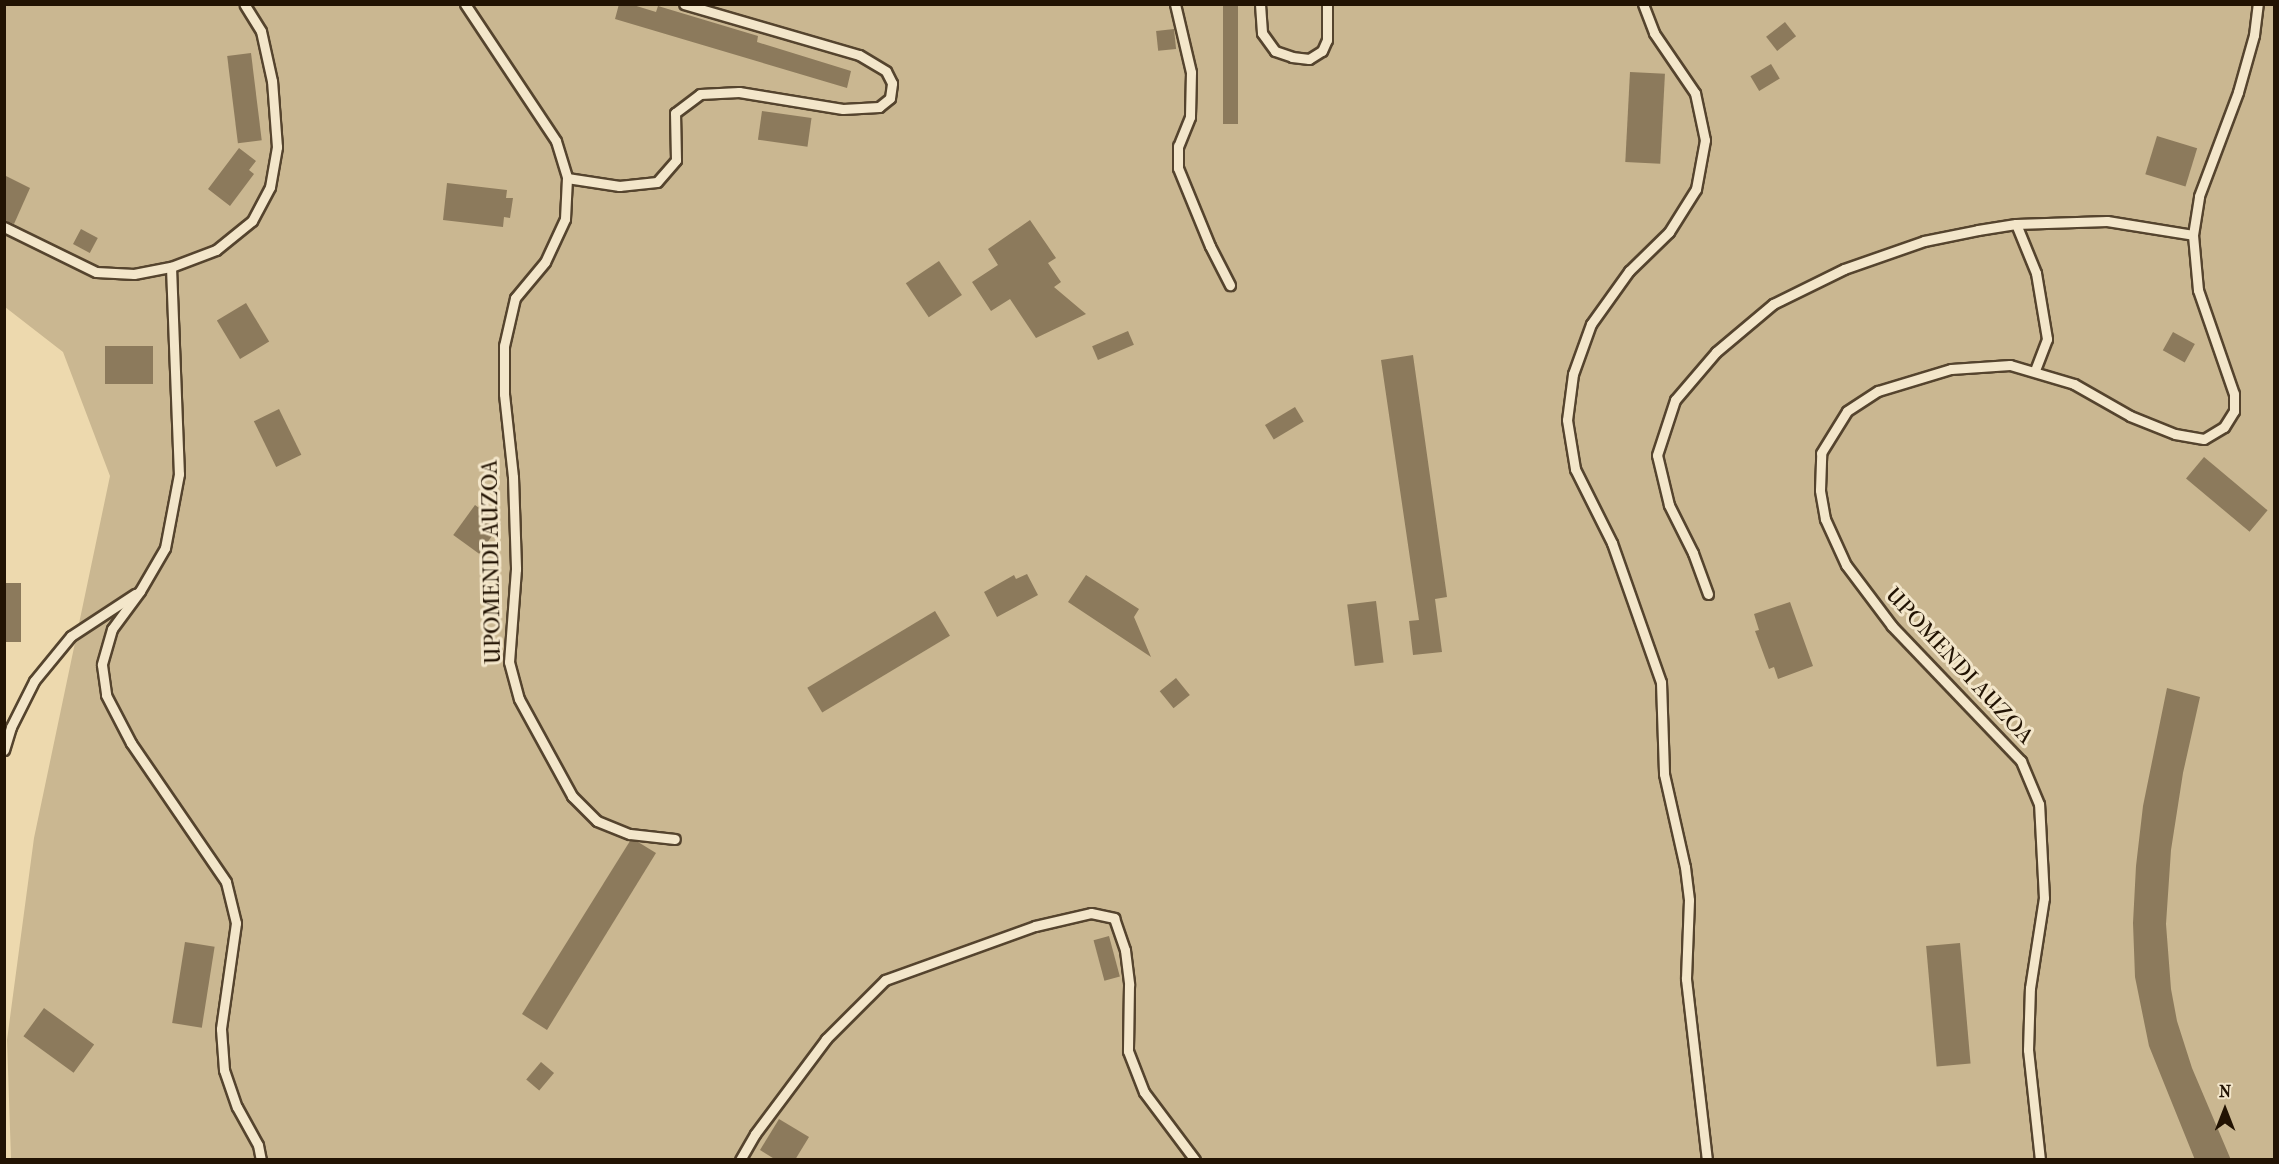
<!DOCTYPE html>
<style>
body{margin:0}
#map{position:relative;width:2279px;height:1164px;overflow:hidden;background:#edd9ae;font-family:"IM FELL French Canon",serif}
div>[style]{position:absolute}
.green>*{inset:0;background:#cab791}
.building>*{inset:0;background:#8c7a5c;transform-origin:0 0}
.roads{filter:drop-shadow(2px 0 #55442e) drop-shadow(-2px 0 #55442e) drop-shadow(0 2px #55442e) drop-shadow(0 -2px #55442e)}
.lane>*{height:9px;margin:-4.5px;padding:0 4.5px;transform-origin:4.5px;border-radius:4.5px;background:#f3e6ca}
span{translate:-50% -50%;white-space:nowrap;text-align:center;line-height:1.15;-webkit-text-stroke:6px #f3e6ca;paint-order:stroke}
.street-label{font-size:22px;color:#221303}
.frame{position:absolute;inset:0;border:6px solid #221303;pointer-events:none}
.north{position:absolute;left:2195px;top:1080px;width:60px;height:60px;-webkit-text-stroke:4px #f3e6ca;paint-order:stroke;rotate:0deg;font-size:16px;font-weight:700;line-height:24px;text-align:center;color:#221303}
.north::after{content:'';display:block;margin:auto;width:21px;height:27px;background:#221303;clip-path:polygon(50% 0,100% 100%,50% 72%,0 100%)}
</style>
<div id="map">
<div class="green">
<div style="clip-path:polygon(4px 5px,2274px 5px,2274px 1159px,11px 1159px,7px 1040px,34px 838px,110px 476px,63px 352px,5px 307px)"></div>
</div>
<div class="building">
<div style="clip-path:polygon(619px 4px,630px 4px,656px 12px,658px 6px,758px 36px,757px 42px,851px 71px,847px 88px,615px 19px)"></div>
<div style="left:1223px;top:4px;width:15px;height:120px"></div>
<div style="left:1785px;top:22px;width:18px;height:24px;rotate:52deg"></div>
<div style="left:1174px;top:29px;width:20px;height:18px;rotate:84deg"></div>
<div style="left:251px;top:53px;width:88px;height:24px;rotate:83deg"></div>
<div style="left:1771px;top:64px;width:17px;height:24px;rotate:59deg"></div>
<div style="left:1630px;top:72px;width:35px;height:90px;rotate:3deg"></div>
<div style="left:762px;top:111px;width:50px;height:29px;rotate:8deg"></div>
<div style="left:2157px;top:136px;width:42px;height:40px;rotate:17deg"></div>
<div style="clip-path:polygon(239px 148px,256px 161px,249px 170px,254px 174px,230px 206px,208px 189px)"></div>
<div style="clip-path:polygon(4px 175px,30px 188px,14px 224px,4px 220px)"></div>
<div style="clip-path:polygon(447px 183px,507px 190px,506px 198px,513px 198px,510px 218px,504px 217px,503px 227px,443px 220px)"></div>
<div style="clip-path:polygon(1030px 220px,1056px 258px,1048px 263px,1061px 282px,1054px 287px,1086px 314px,1036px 338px,1010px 299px,991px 311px,972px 282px,998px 265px,988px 249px)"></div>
<div style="left:81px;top:229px;width:19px;height:17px;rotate:28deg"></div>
<div style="left:939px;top:261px;width:41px;height:40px;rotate:56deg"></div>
<div style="left:246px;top:303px;width:45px;height:34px;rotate:59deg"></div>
<div style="left:1128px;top:331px;width:15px;height:39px;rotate:67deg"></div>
<div style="left:2173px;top:332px;width:25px;height:21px;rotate:29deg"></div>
<div style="left:153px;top:346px;width:38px;height:48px;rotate:90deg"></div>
<div style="clip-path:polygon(1413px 355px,1447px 597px,1435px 599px,1442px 652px,1413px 655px,1409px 621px,1419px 620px,1381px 360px)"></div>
<div style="left:1295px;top:407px;width:17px;height:35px;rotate:59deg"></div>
<div style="left:279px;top:409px;width:51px;height:28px;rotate:64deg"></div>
<div style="left:2204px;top:457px;width:83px;height:28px;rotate:40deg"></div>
<div style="left:475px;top:505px;width:32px;height:37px;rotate:36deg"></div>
<div style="clip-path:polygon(1027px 574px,1038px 595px,997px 617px,984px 592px,1014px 575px,1016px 579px)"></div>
<div style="clip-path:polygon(1086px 575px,1139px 609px,1134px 617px,1151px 657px,1068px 602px)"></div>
<div style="left:4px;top:583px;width:17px;height:59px"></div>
<div style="left:1376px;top:601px;width:62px;height:29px;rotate:83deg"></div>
<div style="clip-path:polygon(1790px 602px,1813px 666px,1778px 679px,1774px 667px,1769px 669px,1755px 631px,1759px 630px,1754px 614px)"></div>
<div style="left:935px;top:611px;width:29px;height:149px;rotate:59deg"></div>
<div style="left:1176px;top:678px;width:22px;height:21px;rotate:51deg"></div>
<div style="clip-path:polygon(2167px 688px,2200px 697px,2183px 773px,2171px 850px,2166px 924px,2171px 989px,2177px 1021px,2192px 1068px,2231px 1160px,2195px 1160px,2149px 1046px,2135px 977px,2133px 923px,2136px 866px,2143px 806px)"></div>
<div style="clip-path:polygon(630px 841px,638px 842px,656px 853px,547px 1030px,522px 1014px)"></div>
<div style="left:1109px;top:936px;width:42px;height:16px;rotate:75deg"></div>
<div style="left:185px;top:942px;width:30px;height:82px;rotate:9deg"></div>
<div style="left:1960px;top:943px;width:121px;height:34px;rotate:85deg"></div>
<div style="left:44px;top:1008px;width:62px;height:35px;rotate:36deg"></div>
<div style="left:541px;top:1062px;width:17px;height:23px;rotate:40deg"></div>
<div style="clip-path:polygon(779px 1119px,809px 1137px,795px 1160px,776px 1160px,760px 1150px)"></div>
</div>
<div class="roads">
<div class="lane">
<div style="left:465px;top:4px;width:164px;rotate:56.4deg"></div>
<div style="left:556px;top:141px;width:39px;rotate:73deg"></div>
<div style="left:567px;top:178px;width:41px;rotate:92.8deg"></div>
<div style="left:565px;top:219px;width:47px;rotate:114.9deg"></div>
<div style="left:545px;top:262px;width:47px;rotate:129.8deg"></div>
<div style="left:515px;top:298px;width:49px;rotate:102.9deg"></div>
<div style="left:504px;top:346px;width:48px;rotate:90deg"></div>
<div style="left:504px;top:394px;width:83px;rotate:83.8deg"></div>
<div style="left:513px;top:477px;width:92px;rotate:88.1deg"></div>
<div style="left:516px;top:569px;width:93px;rotate:94.3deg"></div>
<div style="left:509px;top:662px;width:38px;rotate:75deg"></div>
<div style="left:519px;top:699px;width:111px;rotate:61.3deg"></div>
<div style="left:572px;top:796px;width:35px;rotate:45deg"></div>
<div style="left:597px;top:821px;width:35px;rotate:22deg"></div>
<div style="left:630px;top:834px;width:45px;rotate:6.3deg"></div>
<div style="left:1175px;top:4px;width:70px;rotate:76.8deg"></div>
<div style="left:1191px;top:72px;width:45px;rotate:91.3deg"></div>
<div style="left:1190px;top:117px;width:31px;rotate:112deg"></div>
<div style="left:1178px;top:146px;width:22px;rotate:90deg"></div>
<div style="left:1178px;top:168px;width:84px;rotate:67.7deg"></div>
<div style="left:1210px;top:246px;width:44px;rotate:62.9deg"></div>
<div style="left:1260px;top:4px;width:29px;rotate:86deg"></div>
<div style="left:1262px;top:33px;width:22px;rotate:54deg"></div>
<div style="left:1275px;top:51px;width:18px;rotate:19deg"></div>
<div style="left:1292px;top:57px;width:17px;rotate:7deg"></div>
<div style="left:1309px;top:59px;width:15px;rotate:-32deg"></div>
<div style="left:1322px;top:51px;width:12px;rotate:-66deg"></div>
<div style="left:1327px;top:40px;width:36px;rotate:-90deg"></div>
<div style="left:1643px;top:4px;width:31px;rotate:69deg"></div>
<div style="left:1654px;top:33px;width:73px;rotate:55.7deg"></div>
<div style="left:1695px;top:93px;width:48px;rotate:78deg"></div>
<div style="left:1705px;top:140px;width:50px;rotate:100.4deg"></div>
<div style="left:1696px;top:189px;width:51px;rotate:122.1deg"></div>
<div style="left:1669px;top:232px;width:56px;rotate:135.7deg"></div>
<div style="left:1629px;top:271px;width:65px;rotate:125.6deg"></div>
<div style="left:1591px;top:324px;width:53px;rotate:109.8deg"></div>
<div style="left:1573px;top:374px;width:46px;rotate:97.4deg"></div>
<div style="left:1567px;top:420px;width:50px;rotate:80.7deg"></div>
<div style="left:1575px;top:469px;width:83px;rotate:63.4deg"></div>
<div style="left:1612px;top:543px;width:147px;rotate:70.6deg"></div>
<div style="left:1661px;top:682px;width:92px;rotate:88.1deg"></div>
<div style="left:1664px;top:774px;width:95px;rotate:77.3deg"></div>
<div style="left:1685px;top:867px;width:33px;rotate:83deg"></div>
<div style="left:1689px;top:900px;width:79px;rotate:92.2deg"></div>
<div style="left:1686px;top:979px;width:182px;rotate:83.4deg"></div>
<div style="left:567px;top:178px;width:53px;rotate:8.7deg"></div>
<div style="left:619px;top:186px;width:38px;rotate:-6deg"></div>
<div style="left:657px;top:182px;width:29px;rotate:-49deg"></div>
<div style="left:676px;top:160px;width:47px;rotate:-91.2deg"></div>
<div style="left:675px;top:113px;width:31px;rotate:-37deg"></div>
<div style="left:700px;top:94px;width:39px;rotate:-3deg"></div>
<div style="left:739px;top:92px;width:105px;rotate:9.3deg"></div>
<div style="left:843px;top:109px;width:36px;rotate:-3deg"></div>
<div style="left:879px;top:107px;width:14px;rotate:-39deg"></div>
<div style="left:890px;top:98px;width:15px;rotate:-82deg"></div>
<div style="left:892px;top:83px;width:13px;rotate:-117deg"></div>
<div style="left:886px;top:71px;width:31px;rotate:-149deg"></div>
<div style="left:859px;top:55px;width:182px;rotate:-163.8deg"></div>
<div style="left:2016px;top:224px;width:53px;rotate:67.8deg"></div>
<div style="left:2036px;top:273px;width:67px;rotate:80.5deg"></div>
<div style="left:2047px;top:339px;width:34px;rotate:111deg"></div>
<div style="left:4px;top:227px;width:102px;rotate:26.1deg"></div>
<div style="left:96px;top:272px;width:38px;rotate:3deg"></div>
<div style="left:134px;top:274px;width:38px;rotate:-11deg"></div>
<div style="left:171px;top:267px;width:48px;rotate:-20.7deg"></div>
<div style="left:216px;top:250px;width:46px;rotate:-38.9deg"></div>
<div style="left:252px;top:221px;width:38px;rotate:-62deg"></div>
<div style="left:270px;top:187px;width:41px;rotate:-80.1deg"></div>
<div style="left:277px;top:147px;width:66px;rotate:-94.3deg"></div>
<div style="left:272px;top:81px;width:51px;rotate:-102.4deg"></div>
<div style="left:261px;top:31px;width:31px;rotate:-122deg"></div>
<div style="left:171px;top:267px;width:207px;rotate:87.8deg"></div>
<div style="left:179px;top:474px;width:75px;rotate:100.7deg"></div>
<div style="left:165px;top:548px;width:50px;rotate:120.2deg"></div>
<div style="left:140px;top:591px;width:47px;rotate:126.4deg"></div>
<div style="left:112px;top:629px;width:37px;rotate:106deg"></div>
<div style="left:102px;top:665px;width:30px;rotate:82deg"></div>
<div style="left:106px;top:695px;width:54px;rotate:62.5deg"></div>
<div style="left:131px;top:743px;width:168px;rotate:55.6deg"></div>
<div style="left:226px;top:882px;width:42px;rotate:76.3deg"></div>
<div style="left:236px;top:923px;width:107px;rotate:98.1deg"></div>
<div style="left:221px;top:1029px;width:41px;rotate:85.8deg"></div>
<div style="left:224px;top:1070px;width:39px;rotate:71deg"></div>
<div style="left:237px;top:1107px;width:43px;rotate:61.1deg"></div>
<div style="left:258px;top:1145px;width:15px;rotate:79deg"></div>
<div style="left:1708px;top:594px;width:44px;rotate:-110.1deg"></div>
<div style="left:1693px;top:553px;width:54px;rotate:-116.6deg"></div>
<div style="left:1669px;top:505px;width:51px;rotate:-103.5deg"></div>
<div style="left:1657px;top:455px;width:58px;rotate:-71.9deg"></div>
<div style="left:1675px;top:400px;width:63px;rotate:-49.5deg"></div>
<div style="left:1716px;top:352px;width:75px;rotate:-40.1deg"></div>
<div style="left:1773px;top:304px;width:79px;rotate:-26.2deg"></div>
<div style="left:1844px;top:269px;width:85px;rotate:-19.3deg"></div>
<div style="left:1924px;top:241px;width:55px;rotate:-11.5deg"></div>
<div style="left:1978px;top:230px;width:38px;rotate:-9deg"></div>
<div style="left:2016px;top:224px;width:91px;rotate:-1.9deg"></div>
<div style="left:2107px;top:221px;width:87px;rotate:9.2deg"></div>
<div style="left:4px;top:750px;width:24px;rotate:-73deg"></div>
<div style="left:11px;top:727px;width:51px;rotate:-63.4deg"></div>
<div style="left:34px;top:681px;width:58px;rotate:-50.6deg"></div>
<div style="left:71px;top:636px;width:77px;rotate:-33.3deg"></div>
<div style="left:740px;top:1160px;width:30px;rotate:-60deg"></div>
<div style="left:755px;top:1134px;width:119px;rotate:-53.2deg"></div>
<div style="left:826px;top:1039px;width:83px;rotate:-45deg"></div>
<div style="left:885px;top:980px;width:159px;rotate:-19.8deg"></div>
<div style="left:1035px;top:926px;width:57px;rotate:-13.1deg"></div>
<div style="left:1091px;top:913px;width:24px;rotate:12deg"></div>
<div style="left:1114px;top:918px;width:34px;rotate:71deg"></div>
<div style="left:1125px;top:950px;width:35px;rotate:83deg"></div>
<div style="left:1129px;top:985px;width:66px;rotate:90.9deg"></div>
<div style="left:1128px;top:1051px;width:44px;rotate:68.7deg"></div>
<div style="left:1144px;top:1092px;width:85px;rotate:53.1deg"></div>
<div style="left:2040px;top:1160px;width:111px;rotate:-96.2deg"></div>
<div style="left:2028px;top:1050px;width:62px;rotate:-88.2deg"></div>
<div style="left:2030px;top:988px;width:91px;rotate:-81.2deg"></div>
<div style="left:2044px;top:898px;width:94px;rotate:-93deg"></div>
<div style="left:2039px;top:804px;width:47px;rotate:-112.7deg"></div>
<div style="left:2021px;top:761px;width:187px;rotate:-133.7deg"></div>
<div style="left:1892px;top:626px;width:76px;rotate:-127deg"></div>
<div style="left:1846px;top:565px;width:51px;rotate:-114.5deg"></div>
<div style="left:1825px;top:519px;width:29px;rotate:-100deg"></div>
<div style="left:1820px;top:490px;width:37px;rotate:-88deg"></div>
<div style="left:1821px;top:453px;width:49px;rotate:-58.2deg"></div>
<div style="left:1847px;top:411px;width:37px;rotate:-33deg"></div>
<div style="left:1878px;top:391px;width:76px;rotate:-16.8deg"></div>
<div style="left:1951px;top:369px;width:59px;rotate:-3.9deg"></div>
<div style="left:2010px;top:365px;width:67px;rotate:16.5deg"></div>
<div style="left:2074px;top:384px;width:64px;rotate:29.7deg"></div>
<div style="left:2130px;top:416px;width:48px;rotate:21.8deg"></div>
<div style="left:2175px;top:434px;width:29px;rotate:10deg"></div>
<div style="left:2204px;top:439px;width:23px;rotate:-31deg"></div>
<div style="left:2224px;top:427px;width:19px;rotate:-58deg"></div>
<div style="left:2234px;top:411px;width:17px;rotate:-90deg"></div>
<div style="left:2234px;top:394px;width:110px;rotate:-109.1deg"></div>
<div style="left:2198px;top:290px;width:55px;rotate:-95.2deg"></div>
<div style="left:2193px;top:235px;width:39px;rotate:-81deg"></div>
<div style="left:2199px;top:196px;width:111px;rotate:-69.4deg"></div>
<div style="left:2238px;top:92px;width:59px;rotate:-74.3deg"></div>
<div style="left:2254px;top:35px;width:31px;rotate:-83deg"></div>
</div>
</div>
<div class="street-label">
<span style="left:492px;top:562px;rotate:-91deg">UPOMENDI AUZOA</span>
<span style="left:1959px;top:666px;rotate:47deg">UPOMENDI AUZOA</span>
</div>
<div class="frame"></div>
<div class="north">N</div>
</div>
